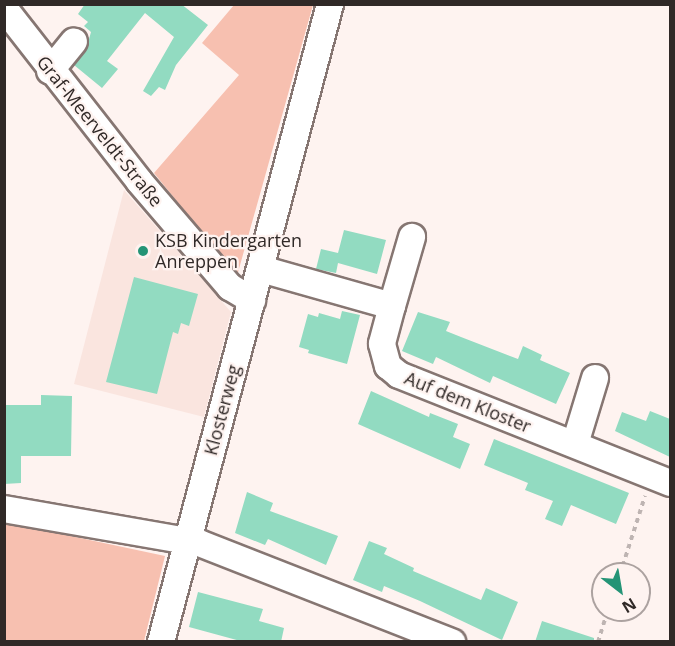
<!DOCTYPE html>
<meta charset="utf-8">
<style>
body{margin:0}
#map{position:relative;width:675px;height:646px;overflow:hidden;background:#fef3f0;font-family:"Open Sans",sans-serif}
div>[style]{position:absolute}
.built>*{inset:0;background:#fae5df}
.green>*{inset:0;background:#f7c0b0}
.building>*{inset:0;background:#92dbc1}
.path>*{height:4px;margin-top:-2px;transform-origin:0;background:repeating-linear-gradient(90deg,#beb4b2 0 4.5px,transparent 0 9px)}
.roads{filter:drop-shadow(2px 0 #867672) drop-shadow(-2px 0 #867672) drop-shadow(0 2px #867672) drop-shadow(0 -2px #867672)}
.minor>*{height:26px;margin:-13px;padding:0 13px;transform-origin:13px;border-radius:13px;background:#fff}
.dots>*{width:16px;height:16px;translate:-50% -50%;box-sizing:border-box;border:3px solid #fef3f0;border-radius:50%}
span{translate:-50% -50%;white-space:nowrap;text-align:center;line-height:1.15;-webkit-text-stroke:4.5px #fef3f0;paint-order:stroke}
.street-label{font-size:18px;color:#302927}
.poi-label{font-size:18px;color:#302927}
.left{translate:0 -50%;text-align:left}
.frame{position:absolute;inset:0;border:6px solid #302927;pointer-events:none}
.north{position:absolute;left:591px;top:562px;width:60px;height:60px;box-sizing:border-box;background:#fef3f0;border:2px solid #aca2a0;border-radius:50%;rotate:149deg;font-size:16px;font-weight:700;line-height:24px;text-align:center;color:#302927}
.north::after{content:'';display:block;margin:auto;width:21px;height:27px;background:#249476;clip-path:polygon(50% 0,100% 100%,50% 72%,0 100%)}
</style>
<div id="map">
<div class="built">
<div style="clip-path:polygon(124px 190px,231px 312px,204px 417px,74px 384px)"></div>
</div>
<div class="green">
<div style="clip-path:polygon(234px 5px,313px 5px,237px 276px,154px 173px,239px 75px,202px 43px)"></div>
<div style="clip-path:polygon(5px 522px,165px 556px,144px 641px,5px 642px)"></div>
</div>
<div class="building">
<div style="clip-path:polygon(85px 4px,181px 4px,208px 25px,176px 65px,165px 90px,159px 87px,151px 96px,143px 91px,174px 37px,145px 13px,107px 61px,118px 69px,102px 88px,74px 65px,86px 50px,91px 32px,84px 26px,88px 22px,78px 14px)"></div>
<div style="clip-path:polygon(344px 230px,386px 240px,377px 274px,338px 263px,336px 273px,316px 269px,321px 249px,338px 253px)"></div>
<div style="clip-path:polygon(134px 277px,198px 294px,189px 326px,181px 323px,178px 334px,173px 332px,157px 394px,106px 382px)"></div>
<div style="clip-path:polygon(342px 311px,360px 315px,347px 364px,308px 353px,309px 350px,299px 347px,308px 314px,318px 317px,319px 313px,340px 319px)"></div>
<div style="clip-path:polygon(418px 312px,450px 322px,446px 331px,461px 337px,518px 359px,523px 346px,542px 355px,540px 360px,570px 373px,556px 404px,493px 376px,490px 383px,436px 357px,433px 364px,402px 351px)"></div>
<div style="clip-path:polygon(371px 391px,429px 417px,430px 413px,458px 424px,453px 437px,470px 444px,460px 469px,358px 424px)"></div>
<div style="clip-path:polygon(41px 395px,72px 396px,71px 456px,21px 456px,21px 483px,4px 484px,4px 405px,41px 405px)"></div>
<div style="clip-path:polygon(650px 411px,670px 419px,670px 457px,615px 431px,622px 412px,646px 421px)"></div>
<div style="clip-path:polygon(494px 439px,629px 493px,616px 524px,571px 505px,562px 526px,545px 519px,553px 501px,525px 490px,528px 483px,484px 465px)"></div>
<div style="clip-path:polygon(247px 492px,273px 503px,270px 511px,338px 536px,326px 565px,268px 539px,265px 545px,235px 533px)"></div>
<div style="clip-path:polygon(369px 541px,387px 548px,384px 554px,414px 568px,413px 571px,481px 600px,486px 588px,518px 602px,502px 640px,420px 601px,384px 586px,382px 592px,353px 580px)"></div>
<div style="clip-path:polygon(198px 592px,263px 609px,259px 621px,284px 628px,281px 642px,244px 642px,189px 627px)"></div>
<div style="clip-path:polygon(542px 621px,594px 638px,594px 642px,535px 642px)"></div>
</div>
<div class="path">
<div style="left:620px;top:574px;width:82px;rotate:-72.2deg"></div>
<div style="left:598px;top:642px;width:34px;rotate:-73deg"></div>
</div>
<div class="roads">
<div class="minor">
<div style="left:4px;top:8px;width:219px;rotate:52deg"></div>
<div style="left:139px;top:181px;width:140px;rotate:49.4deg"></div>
<div style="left:230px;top:287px;width:26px;rotate:31deg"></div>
<div style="left:50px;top:71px;width:38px;rotate:-51deg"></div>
<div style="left:261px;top:269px;width:136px;rotate:15.8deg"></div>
<div style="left:392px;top:306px;width:39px;rotate:105deg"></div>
<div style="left:382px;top:344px;width:23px;rotate:75deg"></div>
<div style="left:388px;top:366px;width:14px;rotate:39deg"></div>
<div style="left:399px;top:375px;width:292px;rotate:21.7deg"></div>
<div style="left:392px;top:306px;width:72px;rotate:-73.8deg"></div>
<div style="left:575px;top:444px;width:69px;rotate:-73.1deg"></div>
<div style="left:4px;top:509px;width:198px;rotate:9.9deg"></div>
<div style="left:199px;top:543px;width:272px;rotate:21.4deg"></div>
<div style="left:161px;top:642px;width:660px;rotate:-75.16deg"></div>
</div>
</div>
<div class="dots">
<div style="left:143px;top:251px;background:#249476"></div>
</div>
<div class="street-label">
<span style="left:100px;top:131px;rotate:51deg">Graf-Meerveldt-Straße</span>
<span style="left:468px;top:402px;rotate:22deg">Auf dem Kloster</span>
<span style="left:222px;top:410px;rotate:-75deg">Klosterweg</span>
</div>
<div class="poi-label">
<span class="left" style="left:155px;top:251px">KSB Kindergarten<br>Anreppen</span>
</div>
<div class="frame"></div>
<div class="north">N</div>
</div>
